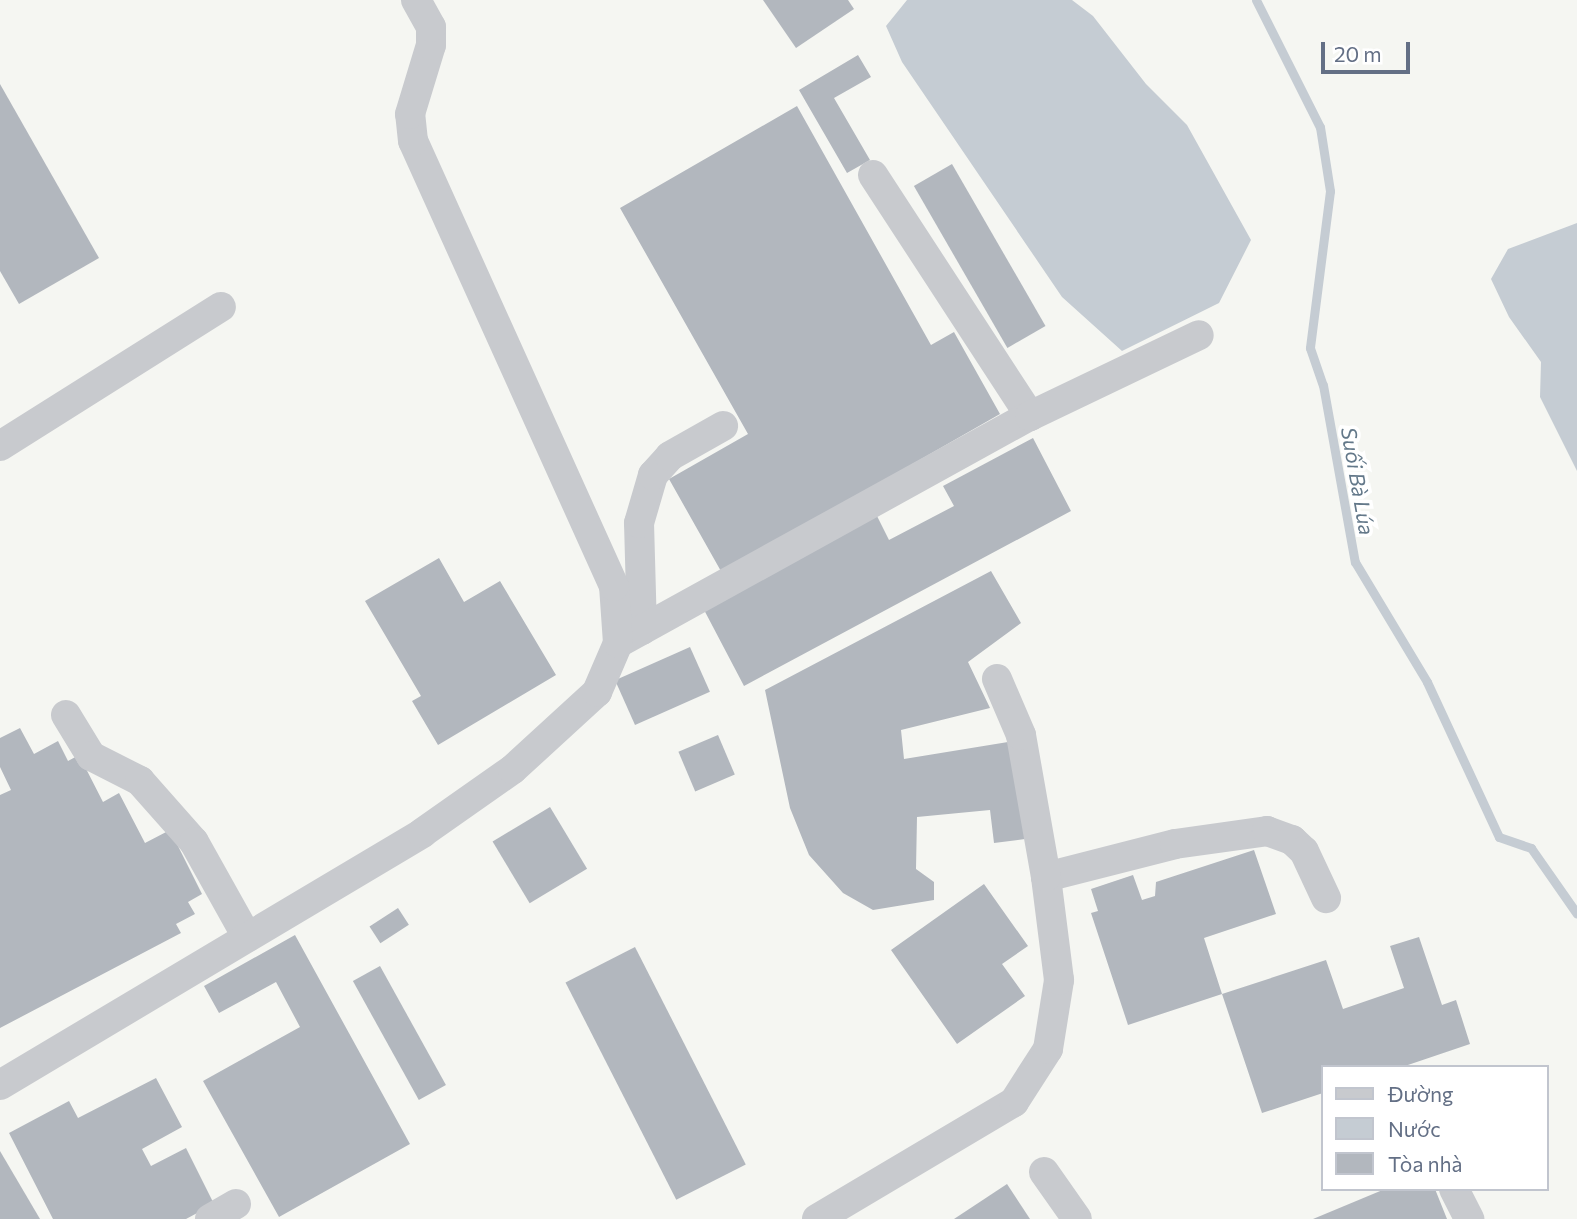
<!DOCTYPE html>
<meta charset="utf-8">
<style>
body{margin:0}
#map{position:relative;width:1577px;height:1219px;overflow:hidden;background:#f5f6f2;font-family:Commissioner,sans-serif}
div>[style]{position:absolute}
.water>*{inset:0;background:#c5ccd3}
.stream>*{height:9px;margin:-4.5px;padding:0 4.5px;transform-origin:4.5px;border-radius:4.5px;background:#c5ccd3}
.building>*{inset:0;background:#b2b7be;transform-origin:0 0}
.minor>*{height:30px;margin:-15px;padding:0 15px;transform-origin:15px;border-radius:15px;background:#c8cace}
span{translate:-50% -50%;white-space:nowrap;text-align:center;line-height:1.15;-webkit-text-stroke:7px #fff;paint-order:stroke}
.water-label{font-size:21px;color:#637889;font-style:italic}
.legend{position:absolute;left:1321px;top:1065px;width:228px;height:126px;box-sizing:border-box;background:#fff;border:2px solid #c1c5ce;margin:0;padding:9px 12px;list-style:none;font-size:21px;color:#636f85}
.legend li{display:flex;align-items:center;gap:14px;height:35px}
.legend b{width:35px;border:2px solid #c1c5ce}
.scale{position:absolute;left:1321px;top:42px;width:89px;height:32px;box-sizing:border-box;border:4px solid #636f85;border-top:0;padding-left:9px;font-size:21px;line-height:24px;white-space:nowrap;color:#636f85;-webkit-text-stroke:5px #fff;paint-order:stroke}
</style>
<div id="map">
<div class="water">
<div style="clip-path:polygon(907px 0,1072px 0,1093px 16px,1146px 84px,1187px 125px,1251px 240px,1219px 303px,1122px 351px,1062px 297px,902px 62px,886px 26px)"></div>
<div style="clip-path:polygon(1577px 223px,1577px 471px,1540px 397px,1541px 362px,1509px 317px,1491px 279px,1508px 249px)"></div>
</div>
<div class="stream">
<div style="left:1256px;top:0;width:142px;rotate:63.3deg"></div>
<div style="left:1320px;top:127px;width:65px;rotate:81.1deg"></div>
<div style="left:1330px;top:191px;width:158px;rotate:97.3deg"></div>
<div style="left:1310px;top:348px;width:39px;rotate:71deg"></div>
<div style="left:1323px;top:385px;width:180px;rotate:79.8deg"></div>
<div style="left:1355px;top:562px;width:140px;rotate:59deg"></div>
<div style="left:1427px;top:682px;width:171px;rotate:65.1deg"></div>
<div style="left:1499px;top:837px;width:34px;rotate:19deg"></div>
<div style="left:1531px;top:848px;width:80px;rotate:55.1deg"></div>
</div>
<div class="building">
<div style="clip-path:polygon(763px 0,848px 0,854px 9px,796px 48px)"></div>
<div style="clip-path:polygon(858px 55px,871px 77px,834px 98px,870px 160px,847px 173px,799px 90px)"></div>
<div style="clip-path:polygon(0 84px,99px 258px,19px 304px,0 271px)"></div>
<div style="clip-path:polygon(797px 106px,931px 345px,954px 332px,1000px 414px,722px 573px,669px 479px,748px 434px,620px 208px)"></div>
<div style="left:952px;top:164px;width:187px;height:44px;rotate:60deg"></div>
<div style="clip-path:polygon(1033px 438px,1071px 511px,744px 686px,702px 606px,875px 512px,889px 540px,954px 506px,943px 486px)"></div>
<div style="clip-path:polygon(439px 558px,464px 602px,500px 581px,556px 675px,438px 745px,412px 701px,421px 696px,365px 601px)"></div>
<div style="clip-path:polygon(991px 571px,1021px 623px,968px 662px,990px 708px,901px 730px,904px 759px,1008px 742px,1025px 839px,994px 843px,990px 810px,917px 817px,916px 869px,934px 882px,934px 900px,873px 910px,843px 893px,809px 855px,790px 808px,765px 690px)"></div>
<div style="left:690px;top:647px;width:49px;height:82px;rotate:66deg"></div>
<div style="clip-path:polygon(20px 728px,34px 754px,58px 741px,68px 761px,79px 755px,103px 802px,119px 793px,145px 843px,170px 830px,202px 894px,188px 902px,195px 914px,176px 924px,181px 933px,0 1028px,0 795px,11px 790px,0 767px,0 738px)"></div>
<div style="left:718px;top:735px;width:43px;height:43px;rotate:67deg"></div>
<div style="left:550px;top:807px;width:72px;height:67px;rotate:59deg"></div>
<div style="clip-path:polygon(1254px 850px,1276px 914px,1204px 938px,1222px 994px,1326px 960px,1343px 1009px,1404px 988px,1390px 946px,1419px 937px,1442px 1005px,1456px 1000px,1470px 1044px,1402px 1067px,1323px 1067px,1323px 1093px,1262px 1113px,1222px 994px,1128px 1025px,1091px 913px,1098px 911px,1091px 889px,1133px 875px,1142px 900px,1155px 896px,1156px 882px)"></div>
<div style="clip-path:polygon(984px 884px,1028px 946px,1002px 964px,1025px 996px,957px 1044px,891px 950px)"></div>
<div style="left:398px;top:908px;width:20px;height:34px;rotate:57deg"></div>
<div style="clip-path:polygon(295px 935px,410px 1144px,279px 1217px,203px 1081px,300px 1027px,276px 982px,219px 1013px,204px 986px)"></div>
<div style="left:635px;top:947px;width:244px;height:78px;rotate:63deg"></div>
<div style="left:380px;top:966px;width:136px;height:31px;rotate:61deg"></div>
<div style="clip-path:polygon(156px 1078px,182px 1127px,142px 1149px,151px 1166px,186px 1148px,214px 1204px,186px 1219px,53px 1219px,9px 1133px,69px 1101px,78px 1118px)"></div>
<div style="clip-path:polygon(0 1151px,40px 1219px,0 1219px)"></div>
<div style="clip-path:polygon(1007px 1184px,1030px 1219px,954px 1219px)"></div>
<div style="clip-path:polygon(1385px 1189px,1435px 1189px,1447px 1219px,1313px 1219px)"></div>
</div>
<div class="minor">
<div style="left:873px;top:175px;width:288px;rotate:56.9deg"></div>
<div style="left:0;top:446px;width:261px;rotate:-32.2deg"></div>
<div style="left:642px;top:630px;width:107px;rotate:-91.6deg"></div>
<div style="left:639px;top:523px;width:50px;rotate:-73.7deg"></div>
<div style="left:653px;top:475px;width:25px;rotate:-48deg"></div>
<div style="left:670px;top:456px;width:61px;rotate:-29.5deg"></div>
<div style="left:618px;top:643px;width:470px;rotate:-28.9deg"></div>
<div style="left:1030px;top:416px;width:187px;rotate:-25.6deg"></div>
<div style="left:66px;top:715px;width:48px;rotate:58.6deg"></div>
<div style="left:91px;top:756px;width:55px;rotate:27deg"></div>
<div style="left:140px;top:781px;width:81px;rotate:48.5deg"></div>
<div style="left:194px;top:842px;width:109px;rotate:60.8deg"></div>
<div style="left:1046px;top:877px;width:133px;rotate:-14.3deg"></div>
<div style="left:1175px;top:844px;width:93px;rotate:-8deg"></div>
<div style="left:1267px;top:831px;width:27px;rotate:20deg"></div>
<div style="left:1292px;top:840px;width:16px;rotate:43deg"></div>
<div style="left:1304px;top:851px;width:52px;rotate:64.9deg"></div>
<div style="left:0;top:1085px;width:492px;rotate:-30.8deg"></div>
<div style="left:422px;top:833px;width:111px;rotate:-35.1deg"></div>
<div style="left:513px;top:769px;width:114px;rotate:-42.5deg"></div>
<div style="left:597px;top:692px;width:53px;rotate:-66.8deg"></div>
<div style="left:618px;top:643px;width:57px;rotate:-94deg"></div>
<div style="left:614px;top:586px;width:488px;rotate:-114.3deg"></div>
<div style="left:413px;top:141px;width:27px;rotate:-96deg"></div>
<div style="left:410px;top:114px;width:72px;rotate:-73.1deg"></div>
<div style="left:431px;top:45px;width:18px;rotate:-90deg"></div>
<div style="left:431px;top:27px;width:31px;rotate:-119deg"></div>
<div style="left:1044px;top:1172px;width:57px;rotate:54.9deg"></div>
<div style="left:1454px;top:1189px;width:34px;rotate:63deg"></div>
<div style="left:210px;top:1219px;width:30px;rotate:-30deg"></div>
<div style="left:817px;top:1219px;width:229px;rotate:-30.7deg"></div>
<div style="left:1014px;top:1102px;width:63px;rotate:-57.3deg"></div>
<div style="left:1048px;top:1049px;width:70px;rotate:-80.9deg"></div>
<div style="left:1059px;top:980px;width:104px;rotate:-97.2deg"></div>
<div style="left:1046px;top:877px;width:144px;rotate:-100deg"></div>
<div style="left:1021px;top:735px;width:61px;rotate:-113.2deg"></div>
</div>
<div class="water-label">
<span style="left:1358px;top:481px;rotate:80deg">Suối Bà Lúa</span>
</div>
<ul class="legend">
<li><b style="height:9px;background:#c8cace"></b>Đường</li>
<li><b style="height:19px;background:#c5ccd3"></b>Nước</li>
<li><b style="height:19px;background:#b2b7be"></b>Tòa nhà</li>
</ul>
<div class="scale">20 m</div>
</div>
